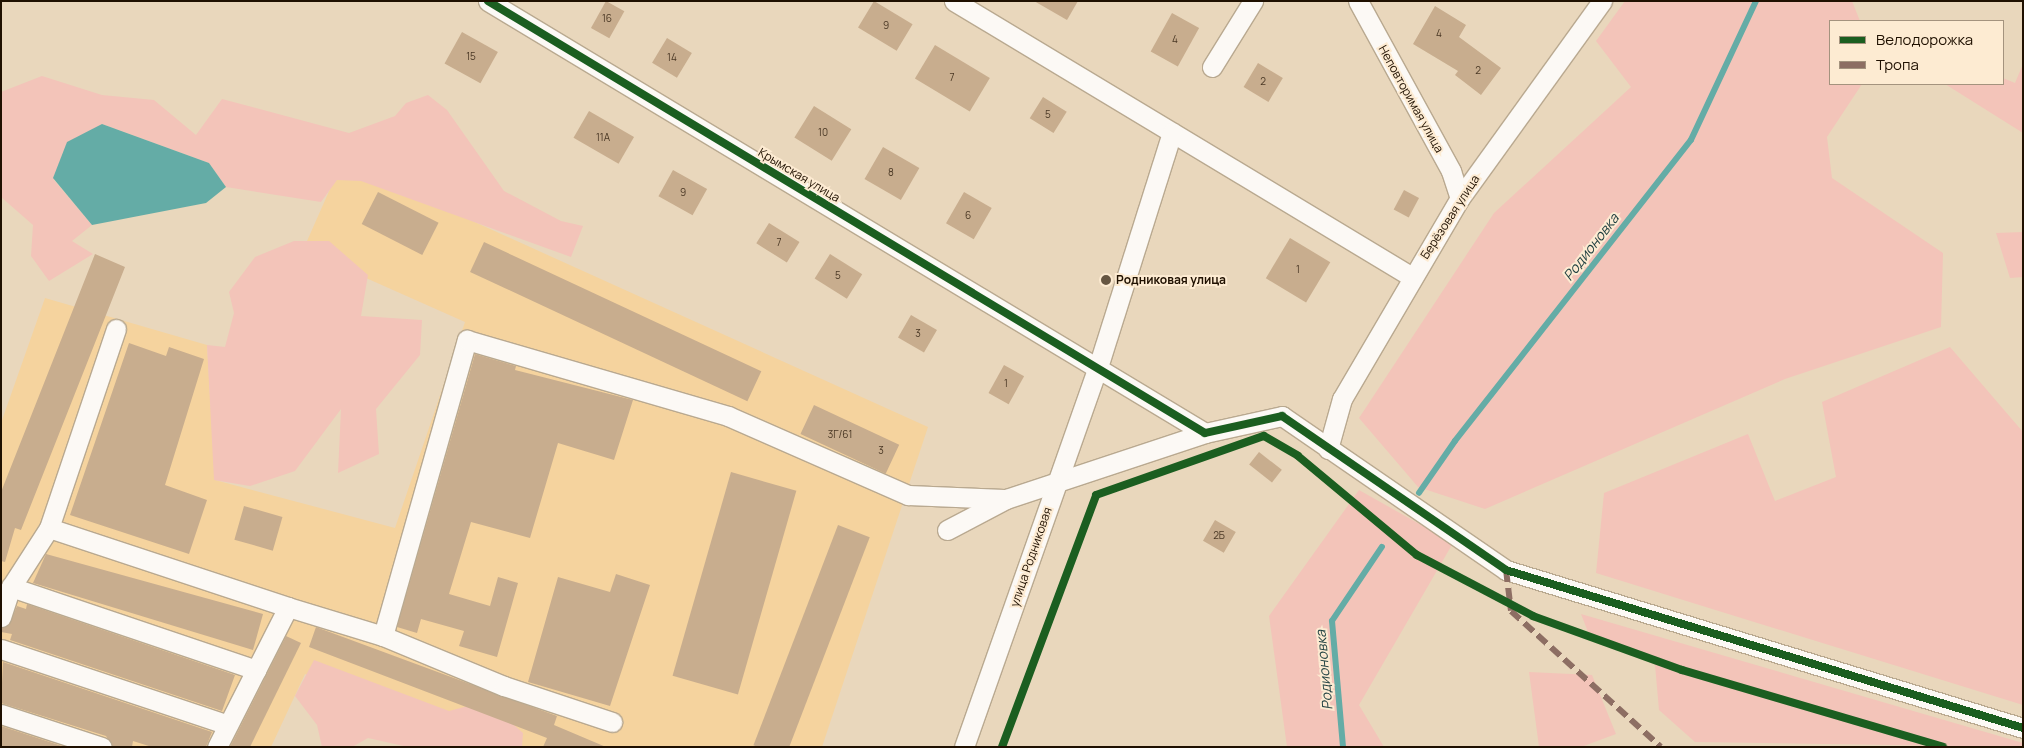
<!DOCTYPE html>
<meta charset="utf-8">
<style>
body{margin:0}
#map{position:relative;width:2024px;height:748px;overflow:hidden;background:#e9d7bc;font-family:Manrope,sans-serif}
div>[style]{position:absolute}
.built>*{inset:0;background:#f5d39e}
.green>*{inset:0;background:#f3c4b9}
.water>*{inset:0;background:#64aca6}
.stream>*{height:5.5px;margin:-2.75px;padding:0 2.75px;transform-origin:2.75px;border-radius:2.75px;background:#64aca6}
.building>*{inset:0;background:#c8ad8e;transform-origin:0 0}
.roads{filter:drop-shadow(1px 0 #b9a990) drop-shadow(-1px 0 #b9a990) drop-shadow(0 1px #b9a990) drop-shadow(0 -1px #b9a990)}
.minor>*{height:19px;margin:-9.5px;padding:0 9.5px;transform-origin:9.5px;border-radius:9.5px;background:#fcf9f5}
.quiet>*{height:6px;margin-top:-3px;transform-origin:0;background:repeating-linear-gradient(90deg,#8d6e63 0 12px,transparent 0 18px)}
.cycleway>*{height:8px;margin:-4px;padding:0 4px;transform-origin:4px;border-radius:4px;background:#1b5e20}
.dots>*{width:14px;height:14px;translate:-50% -50%;box-sizing:border-box;border:2px solid #fdebd2;border-radius:50%}
span{translate:-50% -50%;white-space:nowrap;text-align:center;line-height:1.15;-webkit-text-stroke:4px #fdebd2;paint-order:stroke}
.number-label{font-size:10px;color:#493724}
.number-label span{-webkit-text-stroke-width:0}
.street-label{font-size:12px;color:#1f1000}
.poi-label{font-size:12px;color:#1f1000;font-weight:700}
.left{translate:0 -50%;text-align:left}
.water-label{font-size:14px;color:#1e3e3f;font-style:italic}
.frame{position:absolute;inset:0;border:2px solid #1f1000;pointer-events:none}
.legend{position:absolute;left:1829px;top:20px;width:175px;height:65px;box-sizing:border-box;background:#fdebd2;border:1px solid #a4937e;margin:0;padding:6px 9px;list-style:none;font-size:15px;color:#1f1000}
.legend li{display:flex;align-items:center;gap:10px;height:25px}
.legend b{width:25px;border:1px solid #a4937e}
</style>
<div id="map">
<div class="built">
<div style="clip-path:polygon(342px 162px,928px 427px,822px 747px,490px 747px,305px 674px,271px 747px,1px 747px,1px 423px,45px 298px,207px 345px,215px 480px,395px 528px,465px 322px,303px 250px)"></div>
</div>
<div class="green">
<div style="clip-path:polygon(1625px 1px,1852px 1px,1860px 21px,1830px 21px,1830px 84px,1862px 84px,1827px 137px,1832px 178px,1943px 253px,1941px 327px,1785px 379px,1485px 509px,1418px 487px,1359px 418px,1494px 213px,1631px 87px,1596px 41px)"></div>
<div style="clip-path:polygon(2023px 64px,2023px 133px,1945px 84px,2003px 84px,2003px 78px,2015px 83px)"></div>
<div style="clip-path:polygon(42px 76px,102px 95px,154px 100px,196px 135px,222px 99px,349px 133px,395px 116px,406px 103px,428px 95px,447px 110px,504px 191px,561px 221px,583px 226px,571px 257px,361px 181px,337px 180px,321px 202px,226px 187px,209px 163px,102px 124px,54px 180px,92px 225px,72px 241px,93px 254px,49px 281px,31px 256px,33px 225px,1px 197px,1px 92px)"></div>
<div style="clip-path:polygon(2023px 232px,2023px 277px,2010px 278px,1996px 233px)"></div>
<div style="clip-path:polygon(294px 241px,329px 241px,368px 275px,361px 316px,422px 320px,420px 355px,376px 409px,379px 454px,338px 473px,341px 409px,295px 471px,250px 486px,214px 480px,207px 345px,225px 347px,234px 313px,229px 292px,255px 257px)"></div>
<div style="clip-path:polygon(1950px 347px,2023px 432px,2023px 705px,1596px 573px,1604px 493px,1748px 434px,1775px 501px,1836px 477px,1822px 402px)"></div>
<div style="clip-path:polygon(1359px 490px,1453px 543px,1359px 705px,1384px 747px,1287px 747px,1269px 616px)"></div>
<div style="clip-path:polygon(1581px 614px,2023px 743px,2023px 747px,1695px 742px,1659px 710px,1655px 665px,1588px 632px)"></div>
<div style="clip-path:polygon(314px 660px,449px 711px,487px 701px,523px 733px,522px 747px,408px 747px,368px 738px,352px 747px,322px 747px,317px 725px,295px 696px)"></div>
<div style="clip-path:polygon(1529px 672px,1592px 675px,1616px 734px,1581px 747px,1539px 747px)"></div>
</div>
<div class="water">
<div style="clip-path:polygon(102px 124px,209px 163px,226px 187px,206px 203px,92px 225px,53px 178px,67px 142px)"></div>
</div>
<div class="stream">
<div style="left:1419px;top:493px;width:63px;rotate:-55.3deg"></div>
<div style="left:1455px;top:441px;width:382px;rotate:-51.9deg"></div>
<div style="left:1691px;top:140px;width:153px;rotate:-64.9deg"></div>
<div style="left:1343px;top:747px;width:126px;rotate:-95deg"></div>
<div style="left:1332px;top:621px;width:89px;rotate:-56deg"></div>
</div>
<div class="building">
<div style="left:606px;top:1px;width:21px;height:31px;rotate:29deg"></div>
<div style="left:874px;top:1px;width:45px;height:31px;rotate:31deg"></div>
<div style="clip-path:polygon(1034px 1px,1078px 1px,1067px 20px)"></div>
<div style="clip-path:polygon(1435px 6px,1466px 25px,1459px 37px,1501px 68px,1481px 95px,1455px 75px,1458px 71px,1413px 44px)"></div>
<div style="left:1172px;top:13px;width:31px;height:44px;rotate:29deg"></div>
<div style="left:462px;top:32px;width:41px;height:36px;rotate:29deg"></div>
<div style="left:667px;top:38px;width:29px;height:29px;rotate:31deg"></div>
<div style="left:935px;top:45px;width:64px;height:39px;rotate:31deg"></div>
<div style="left:1258px;top:63px;width:29px;height:28px;rotate:31deg"></div>
<div style="left:1043px;top:97px;width:28px;height:25px;rotate:32deg"></div>
<div style="left:814px;top:106px;width:44px;height:37px;rotate:32deg"></div>
<div style="left:589px;top:111px;width:52px;height:31px;rotate:30deg"></div>
<div style="left:883px;top:147px;width:42px;height:37px;rotate:30deg"></div>
<div style="left:673px;top:170px;width:39px;height:30px;rotate:29deg"></div>
<div style="left:1404px;top:190px;width:17px;height:22px;rotate:28deg"></div>
<div style="left:378px;top:192px;width:68px;height:36px;rotate:27deg"></div>
<div style="left:964px;top:192px;width:32px;height:36px;rotate:30deg"></div>
<div style="left:769px;top:223px;width:36px;height:24px;rotate:32deg"></div>
<div style="left:1290px;top:238px;width:47px;height:47px;rotate:31deg"></div>
<div style="left:484px;top:242px;width:306px;height:33px;rotate:25deg"></div>
<div style="clip-path:polygon(95px 254px,125px 267px,21px 530px,15px 528px,5px 562px,1px 561px,1px 492px)"></div>
<div style="left:830px;top:254px;width:38px;height:29px;rotate:32deg"></div>
<div style="left:911px;top:315px;width:30px;height:26px;rotate:30deg"></div>
<div style="clip-path:polygon(129px 343px,166px 356px,169px 347px,204px 359px,165px 485px,207px 500px,189px 554px,70px 515px)"></div>
<div style="clip-path:polygon(475px 354px,516px 366px,515px 370px,633px 400px,614px 460px,558px 443px,530px 538px,471px 522px,449px 594px,490px 606px,498px 577px,518px 583px,497px 657px,459px 646px,464px 631px,421px 619px,417px 633px,397px 627px)"></div>
<div style="left:1004px;top:365px;width:23px;height:32px;rotate:29deg"></div>
<div style="left:814px;top:405px;width:94px;height:32px;rotate:25deg"></div>
<div style="left:1259px;top:452px;width:29px;height:16px;rotate:38deg"></div>
<div style="left:731px;top:472px;width:68px;height:212px;rotate:16deg"></div>
<div style="left:244px;top:506px;width:40px;height:35px;rotate:16deg"></div>
<div style="left:1215px;top:520px;width:24px;height:24px;rotate:30deg"></div>
<div style="left:838px;top:525px;width:34px;height:236px;rotate:21deg"></div>
<div style="clip-path:polygon(46px 554px,263px 614px,253px 650px,33px 583px)"></div>
<div style="clip-path:polygon(616px 574px,650px 585px,610px 706px,528px 682px,558px 577px,610px 592px)"></div>
<div style="clip-path:polygon(27px 604px,235px 675px,222px 711px,10px 640px,12px 634px,1px 632px,1px 628px,9px 625px,17px 606px,26px 609px)"></div>
<div style="clip-path:polygon(316px 627px,557px 716px,554px 725px,606px 747px,543px 747px,547px 738px,309px 647px)"></div>
<div style="clip-path:polygon(286px 636px,301px 643px,250px 747px,230px 747px)"></div>
<div style="clip-path:polygon(3px 662px,212px 732px,206px 747px,152px 747px,133px 741px,132px 747px,113px 747px,106px 736px,1px 703px)"></div>
<div style="clip-path:polygon(1px 726px,65px 747px,1px 747px)"></div>
</div>
<div class="roads">
<div class="minor">
<div style="left:488px;top:1px;width:837px;rotate:31.07deg"></div>
<div style="left:954px;top:1px;width:535px;rotate:31.07deg"></div>
<div style="left:1358px;top:1px;width:194px;rotate:61.3deg"></div>
<div style="left:1451px;top:171px;width:28px;rotate:72deg"></div>
<div style="left:1212px;top:67px;width:78px;rotate:-58.2deg"></div>
<div style="left:1328px;top:449px;width:52px;rotate:-74.4deg"></div>
<div style="left:1342px;top:399px;width:233px;rotate:-59.6deg"></div>
<div style="left:1460px;top:198px;width:243px;rotate:-54.2deg"></div>
<div style="left:49px;top:528px;width:210px;rotate:-71.4deg"></div>
<div style="left:947px;top:530px;width:67px;rotate:-27.7deg"></div>
<div style="left:1006px;top:499px;width:210px;rotate:-18.3deg"></div>
<div style="left:1205px;top:433px;width:79px;rotate:-12.4deg"></div>
<div style="left:1282px;top:416px;width:272px;rotate:34.5deg"></div>
<div style="left:1506px;top:570px;width:541px;rotate:16.99deg"></div>
<div style="left:11px;top:587px;width:70px;rotate:-57.2deg"></div>
<div style="left:49px;top:528px;width:252px;rotate:18.3deg"></div>
<div style="left:1px;top:617px;width:32px;rotate:-72deg"></div>
<div style="left:11px;top:587px;width:259px;rotate:18.7deg"></div>
<div style="left:383px;top:636px;width:308px;rotate:-74.2deg"></div>
<div style="left:467px;top:340px;width:272px;rotate:16.2deg"></div>
<div style="left:728px;top:416px;width:197px;rotate:23.7deg"></div>
<div style="left:908px;top:495px;width:96px;rotate:2.4deg"></div>
<div style="left:1px;top:649px;width:239px;rotate:18.5deg"></div>
<div style="left:1px;top:714px;width:106px;rotate:18.1deg"></div>
<div style="left:217px;top:747px;width:157px;rotate:-63.1deg"></div>
<div style="left:288px;top:607px;width:99px;rotate:17deg"></div>
<div style="left:383px;top:636px;width:131px;rotate:22.5deg"></div>
<div style="left:504px;top:686px;width:114px;rotate:18.4deg"></div>
<div style="left:964px;top:747px;width:403px;rotate:-70.6deg"></div>
<div style="left:1098px;top:367px;width:246px;rotate:-72.5deg"></div>
</div>
</div>
<div class="quiet">
<div style="left:1506px;top:570px;width:41px;rotate:83deg"></div>
<div style="left:1511px;top:611px;width:202px;rotate:42.2deg"></div>
</div>
<div class="cycleway">
<div style="left:488px;top:1px;width:837px;rotate:31.07deg"></div>
<div style="left:1205px;top:433px;width:79px;rotate:-12.4deg"></div>
<div style="left:1282px;top:416px;width:272px;rotate:34.5deg"></div>
<div style="left:1506px;top:570px;width:541px;rotate:16.99deg"></div>
<div style="left:1002px;top:747px;width:269px;rotate:-69.5deg"></div>
<div style="left:1096px;top:495px;width:178px;rotate:-19.4deg"></div>
<div style="left:1264px;top:436px;width:39px;rotate:30deg"></div>
<div style="left:1298px;top:456px;width:155px;rotate:39.8deg"></div>
<div style="left:1417px;top:555px;width:131px;rotate:27.7deg"></div>
<div style="left:1533px;top:616px;width:158px;rotate:19.9deg"></div>
<div style="left:1682px;top:670px;width:272px;rotate:16.4deg"></div>
</div>
<div class="dots">
<div style="left:1106px;top:280px;background:#665642"></div>
</div>
<div class="number-label">
<span style="left:607px;top:19px">16</span>
<span style="left:886px;top:26px">9</span>
<span style="left:1439px;top:34px">4</span>
<span style="left:1175px;top:40px">4</span>
<span style="left:471px;top:57px">15</span>
<span style="left:672px;top:58px">14</span>
<span style="left:1478px;top:71px">2</span>
<span style="left:952px;top:78px">7</span>
<span style="left:1263px;top:82px">2</span>
<span style="left:1048px;top:115px">5</span>
<span style="left:823px;top:133px">10</span>
<span style="left:603px;top:138px">11А</span>
<span style="left:891px;top:173px">8</span>
<span style="left:683px;top:193px">9</span>
<span style="left:968px;top:216px">6</span>
<span style="left:779px;top:243px">7</span>
<span style="left:1298px;top:270px">1</span>
<span style="left:838px;top:276px">5</span>
<span style="left:918px;top:334px">3</span>
<span style="left:1006px;top:384px">1</span>
<span style="left:840px;top:435px">3Г/61</span>
<span style="left:881px;top:451px">3</span>
<span style="left:1219px;top:536px">2Б</span>
</div>
<div class="street-label">
<span style="left:1411px;top:99px;rotate:61deg">Неповторимая улица</span>
<span style="left:799px;top:175px;rotate:31deg">Крымская улица</span>
<span style="left:1450px;top:217px;rotate:-57deg">Берёзовая улица</span>
<span style="left:1031px;top:557px;rotate:-71deg">улица Родниковая</span>
</div>
<div class="poi-label">
<span class="left" style="left:1116px;top:280px">Родниковая улица</span>
</div>
<div class="water-label">
<span style="left:1591px;top:247px;rotate:-52deg">Родионовка</span>
<span style="left:1324px;top:670px;rotate:-95deg">Родионовка</span>
</div>
<div class="frame"></div>
<ul class="legend">
<li><b style="height:6px;background:#1b5e20"></b>Велодорожка</li>
<li><b style="height:6px;background:#8d6e63"></b>Тропа</li>
</ul>
</div>
